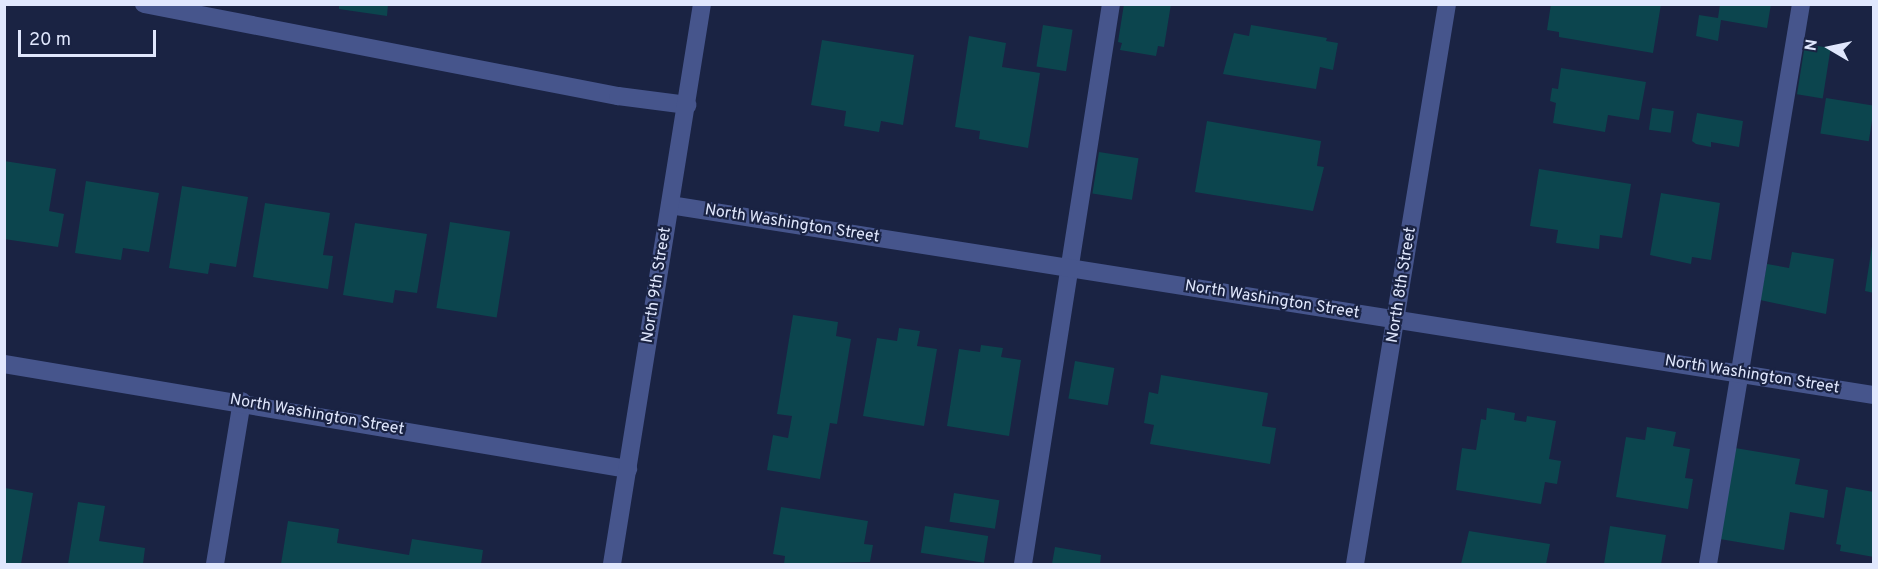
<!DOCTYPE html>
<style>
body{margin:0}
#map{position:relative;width:1878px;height:569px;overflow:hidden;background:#1a2343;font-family:Overpass,sans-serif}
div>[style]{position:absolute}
.building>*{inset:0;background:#0c454e;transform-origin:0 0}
.lane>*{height:18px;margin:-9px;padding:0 9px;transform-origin:9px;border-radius:9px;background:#46558c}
.street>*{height:18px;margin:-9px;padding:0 9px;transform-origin:9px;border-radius:9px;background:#46558c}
span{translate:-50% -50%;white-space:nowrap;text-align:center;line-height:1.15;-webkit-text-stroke:4.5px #1a2343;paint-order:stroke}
.street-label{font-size:16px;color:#e0e7fd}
.frame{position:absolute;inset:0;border:6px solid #e0e7fd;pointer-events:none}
.north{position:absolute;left:1800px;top:18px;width:60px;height:60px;-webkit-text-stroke:4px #1a2343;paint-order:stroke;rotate:279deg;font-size:16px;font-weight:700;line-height:24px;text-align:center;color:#e0e7fd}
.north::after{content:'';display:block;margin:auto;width:21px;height:27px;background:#e0e7fd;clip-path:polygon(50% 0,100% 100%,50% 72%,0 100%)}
.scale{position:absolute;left:18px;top:30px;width:138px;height:27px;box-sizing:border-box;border:3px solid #e0e7fd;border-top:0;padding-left:8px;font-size:18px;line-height:21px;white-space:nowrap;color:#e0e7fd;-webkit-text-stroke:4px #1a2343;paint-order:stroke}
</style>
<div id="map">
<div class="building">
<div style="clip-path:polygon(339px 4px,388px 4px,387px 16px,339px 9px)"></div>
<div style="clip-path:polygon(1124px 4px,1171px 4px,1164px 47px,1158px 46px,1156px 56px,1120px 50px,1122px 43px,1118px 42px)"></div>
<div style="clip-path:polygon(1551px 4px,1661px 4px,1653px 53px,1559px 37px,1559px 32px,1547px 30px)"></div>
<div style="clip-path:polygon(1720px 4px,1771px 4px,1767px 28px,1721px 20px,1718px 41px,1696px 36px,1699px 15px,1718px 18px)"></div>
<div style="left:1043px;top:25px;width:30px;height:42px;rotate:9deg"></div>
<div style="clip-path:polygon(1251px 25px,1327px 38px,1326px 41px,1338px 43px,1333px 70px,1320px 67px,1316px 89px,1223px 74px,1234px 33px,1249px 36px)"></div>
<div style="clip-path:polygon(969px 36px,1006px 43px,1002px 67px,1040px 73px,1028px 148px,979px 139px,980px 131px,955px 127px)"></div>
<div style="clip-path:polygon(822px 40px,914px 55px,903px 125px,881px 121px,879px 132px,844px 126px,846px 111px,811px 105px)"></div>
<div style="left:1805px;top:44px;width:26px;height:51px;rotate:9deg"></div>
<div style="clip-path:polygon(1561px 68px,1646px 82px,1639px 120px,1608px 115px,1605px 132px,1553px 123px,1556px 103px,1550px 101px,1552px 88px,1558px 89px)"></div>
<div style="left:1826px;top:98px;width:49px;height:36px;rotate:9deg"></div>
<div style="left:1652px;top:108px;width:22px;height:22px;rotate:8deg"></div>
<div style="clip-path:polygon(1697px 113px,1743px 121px,1739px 147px,1711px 142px,1711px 147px,1696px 144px,1692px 141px)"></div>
<div style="clip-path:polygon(1207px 121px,1321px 141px,1317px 166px,1324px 167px,1313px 211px,1195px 192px)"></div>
<div style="left:1099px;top:152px;width:40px;height:42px;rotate:9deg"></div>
<div style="clip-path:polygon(4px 161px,56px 169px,49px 211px,64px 214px,58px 247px,4px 239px)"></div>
<div style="clip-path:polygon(1539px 169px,1631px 184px,1622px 238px,1600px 235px,1599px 249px,1556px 243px,1558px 230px,1530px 226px)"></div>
<div style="clip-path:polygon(86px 181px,159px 193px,149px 252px,123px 248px,121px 260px,75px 253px)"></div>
<div style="clip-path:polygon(182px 186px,248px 197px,236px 267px,210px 263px,208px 274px,169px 268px)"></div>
<div style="clip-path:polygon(1661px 193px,1720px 203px,1711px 260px,1692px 257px,1691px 264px,1650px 255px)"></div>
<div style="clip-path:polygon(265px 203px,330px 213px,323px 255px,333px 256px,328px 289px,253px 277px)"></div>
<div style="left:450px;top:222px;width:61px;height:87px;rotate:9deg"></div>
<div style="clip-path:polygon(355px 223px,427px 234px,417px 293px,395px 290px,393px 303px,343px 295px)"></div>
<div style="clip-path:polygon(1872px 246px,1874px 246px,1874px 293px,1865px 291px)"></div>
<div style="clip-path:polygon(1792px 252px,1834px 259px,1826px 314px,1760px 300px,1767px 264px,1789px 268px)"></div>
<div style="clip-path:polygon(793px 315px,838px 322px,836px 336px,851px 339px,837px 424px,830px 423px,820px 479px,767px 470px,773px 435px,788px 438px,792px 416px,777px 414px)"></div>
<div style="clip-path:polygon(899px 328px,920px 331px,917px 346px,937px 349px,924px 426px,863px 416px,877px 338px,897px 341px)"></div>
<div style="clip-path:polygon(981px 345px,1003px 348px,1001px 357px,1021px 360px,1009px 436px,947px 426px,959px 349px,980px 352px)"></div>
<div style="left:1075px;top:361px;width:40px;height:38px;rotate:10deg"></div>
<div style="clip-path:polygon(1161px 375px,1268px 393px,1262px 426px,1276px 428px,1270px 464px,1150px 444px,1154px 425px,1144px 423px,1149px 392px,1158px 394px)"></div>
<div style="clip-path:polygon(1487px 408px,1515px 413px,1514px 420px,1526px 422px,1527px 416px,1556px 421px,1549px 459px,1561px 461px,1557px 484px,1545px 482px,1541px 504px,1456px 490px,1462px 448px,1476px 450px,1481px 419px,1486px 420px)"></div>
<div style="clip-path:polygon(1647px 427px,1676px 432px,1673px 446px,1690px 449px,1685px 478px,1693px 479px,1688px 509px,1616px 497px,1626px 437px,1645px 440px)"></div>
<div style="clip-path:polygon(1735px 448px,1800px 459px,1795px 484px,1828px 490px,1824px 518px,1790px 512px,1784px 550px,1720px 539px)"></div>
<div style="clip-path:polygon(1846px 487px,1874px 492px,1874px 557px,1840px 551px,1841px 545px,1836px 544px)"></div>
<div style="clip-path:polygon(5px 488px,33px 493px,21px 564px,5px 564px)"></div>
<div style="left:954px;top:493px;width:46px;height:29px;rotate:9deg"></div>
<div style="clip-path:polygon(78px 502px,105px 506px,99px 541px,145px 548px,143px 564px,68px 564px)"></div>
<div style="clip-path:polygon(781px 507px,868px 521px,864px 544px,873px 545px,870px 562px,784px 564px,785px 556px,773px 554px)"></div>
<div style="clip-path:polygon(288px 521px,339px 529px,337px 543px,409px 555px,412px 539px,483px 550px,481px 564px,281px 564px)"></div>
<div style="left:925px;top:526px;width:64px;height:27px;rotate:9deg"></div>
<div style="clip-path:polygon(1610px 526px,1666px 535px,1661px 564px,1604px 564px)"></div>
<div style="clip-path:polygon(1469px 531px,1550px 544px,1546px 564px,1461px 564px)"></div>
<div style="clip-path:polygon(1055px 547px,1101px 555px,1100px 564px,1052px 564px)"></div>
</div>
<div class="lane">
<div style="left:144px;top:4px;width:483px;rotate:11deg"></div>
<div style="left:618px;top:96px;width:70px;rotate:7.4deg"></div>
<div style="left:215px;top:564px;width:165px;rotate:-80.6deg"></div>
<div style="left:1023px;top:564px;width:567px;rotate:-81.07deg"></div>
<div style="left:1708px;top:564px;width:568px;rotate:-80.57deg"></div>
</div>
<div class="street">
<div style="left:670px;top:205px;width:1219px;rotate:8.97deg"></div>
<div style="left:4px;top:364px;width:633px;rotate:9.55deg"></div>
<div style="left:612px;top:564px;width:567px;rotate:-80.87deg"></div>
<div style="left:1355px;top:564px;width:568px;rotate:-80.67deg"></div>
</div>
<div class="street-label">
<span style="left:792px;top:224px;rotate:9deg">North Washington Street</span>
<span style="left:657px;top:285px;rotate:-81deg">North 9th Street</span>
<span style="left:1402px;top:285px;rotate:-81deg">North 8th Street</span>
<span style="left:1272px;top:300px;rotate:9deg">North Washington Street</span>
<span style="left:1752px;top:375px;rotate:9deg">North Washington Street</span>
<span style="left:317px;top:415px;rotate:10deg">North Washington Street</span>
</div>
<div class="frame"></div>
<div class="north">N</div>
<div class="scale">20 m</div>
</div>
